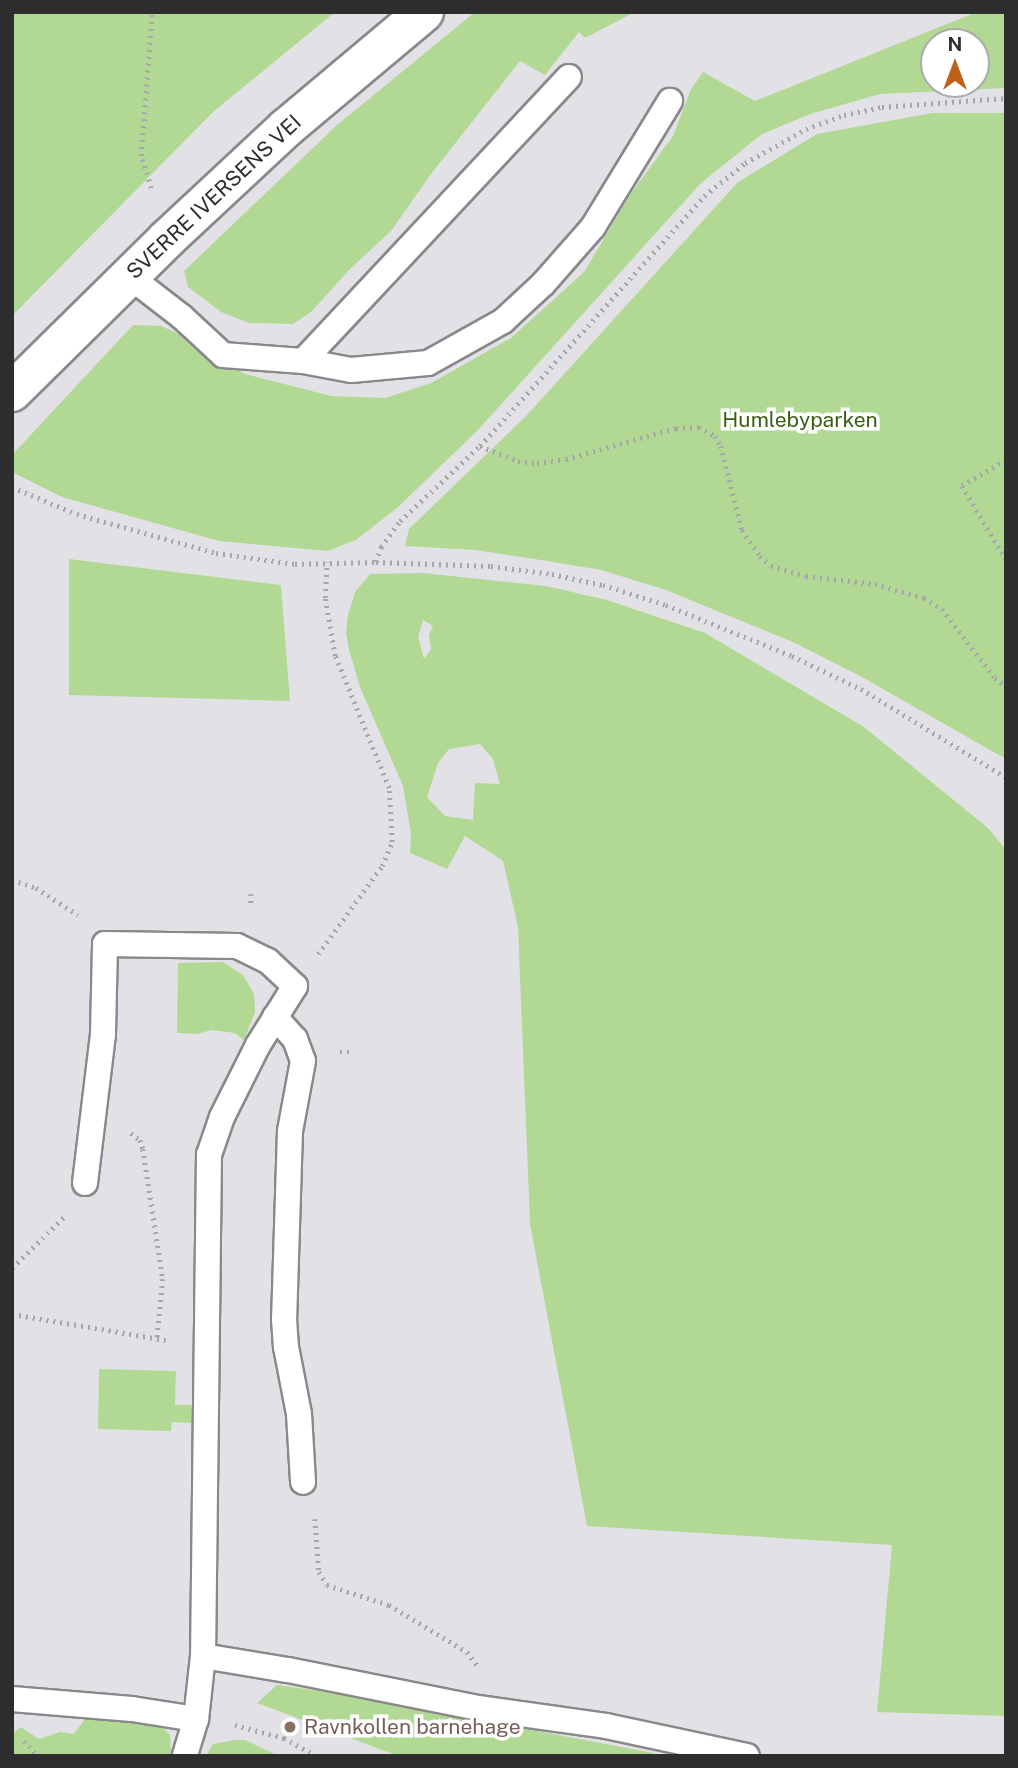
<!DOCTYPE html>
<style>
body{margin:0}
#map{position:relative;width:1018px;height:1768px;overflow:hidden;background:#e2e2e6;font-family:"Public Sans",sans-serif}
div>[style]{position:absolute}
.green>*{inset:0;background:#b2d994}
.path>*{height:4.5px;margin-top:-2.25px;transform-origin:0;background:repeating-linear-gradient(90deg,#a7a7aa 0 2px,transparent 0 7px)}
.roads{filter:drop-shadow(2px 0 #89898c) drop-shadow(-2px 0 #89898c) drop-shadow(0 2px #89898c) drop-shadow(0 -2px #89898c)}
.lane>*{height:24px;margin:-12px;padding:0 12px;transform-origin:12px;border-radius:12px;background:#fff}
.secondary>*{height:38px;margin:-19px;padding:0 19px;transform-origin:19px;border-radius:19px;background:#fff}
.dots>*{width:19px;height:19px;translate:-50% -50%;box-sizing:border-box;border:4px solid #fff;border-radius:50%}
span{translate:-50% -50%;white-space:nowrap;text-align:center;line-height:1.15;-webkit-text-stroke:7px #fff;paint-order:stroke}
.street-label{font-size:21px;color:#2e2e2f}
.park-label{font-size:21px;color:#3a5f10}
.education-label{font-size:21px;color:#785e54}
.left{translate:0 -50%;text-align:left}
.frame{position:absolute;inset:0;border:14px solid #2e2e2f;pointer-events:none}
.north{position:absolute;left:920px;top:28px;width:70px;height:70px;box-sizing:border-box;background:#fff;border:2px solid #ababac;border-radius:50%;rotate:0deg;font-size:19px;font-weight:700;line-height:28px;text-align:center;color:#2e2e2f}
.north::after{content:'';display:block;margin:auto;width:24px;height:32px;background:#bf6117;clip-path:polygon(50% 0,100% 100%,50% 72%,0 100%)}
</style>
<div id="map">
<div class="green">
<div style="clip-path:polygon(12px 12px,335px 12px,213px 112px,12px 316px)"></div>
<div style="clip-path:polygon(475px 12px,631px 14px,585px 38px,579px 32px,545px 75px,520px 61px,431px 174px,391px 231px,350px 269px,311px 312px,293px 324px,249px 323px,221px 312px,188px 287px,184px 271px,336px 126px)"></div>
<div style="clip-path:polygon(evenodd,977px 12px,1006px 12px,1006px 88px,880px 94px,810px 114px,762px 134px,701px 183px,477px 431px,397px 508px,356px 540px,328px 551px,219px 541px,62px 497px,12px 472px,12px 455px,133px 325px,161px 326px,179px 334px,193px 348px,245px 374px,331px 396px,385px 398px,431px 383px,511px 338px,584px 272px,630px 195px,673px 136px,691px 89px,703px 72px,755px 101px,977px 12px,934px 42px,976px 42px,976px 84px,934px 84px,934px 42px)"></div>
<div style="clip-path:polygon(932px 113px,1006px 113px,1006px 759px,860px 676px,795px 643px,666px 590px,601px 570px,547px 561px,475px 550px,405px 546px,409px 529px,527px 415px,738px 182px,817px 134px)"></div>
<div style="clip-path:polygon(69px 559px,281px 585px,290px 701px,69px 695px)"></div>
<div style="clip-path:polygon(evenodd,423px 573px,546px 586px,607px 600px,705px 633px,864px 727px,988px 828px,1006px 850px,1006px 1716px,877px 1712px,892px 1545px,587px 1526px,530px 1224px,518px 927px,503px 861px,465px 836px,447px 869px,410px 853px,411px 833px,403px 786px,360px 687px,349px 650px,346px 632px,348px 615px,355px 592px,370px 574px,423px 573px,423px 620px,433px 626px,429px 635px,431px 649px,424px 659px,418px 637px,423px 620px,423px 573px,480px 744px,493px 759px,500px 784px,475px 783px,473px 820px,445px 816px,427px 797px,438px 763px,449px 749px,480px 744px)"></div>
<div style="clip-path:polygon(223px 962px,243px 975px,254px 994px,255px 1012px,244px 1040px,235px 1033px,211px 1030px,198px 1034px,177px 1033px,178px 963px)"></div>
<div style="clip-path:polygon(99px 1369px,176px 1371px,175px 1405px,192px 1405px,192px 1423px,172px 1422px,171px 1431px,98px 1429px)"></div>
<div style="clip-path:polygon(277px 1685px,342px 1694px,653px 1753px,653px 1756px,398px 1756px,257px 1703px)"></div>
<div style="clip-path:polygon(87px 1716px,143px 1720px,161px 1726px,170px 1735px,171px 1756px,12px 1756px,12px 1734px,21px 1727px,39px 1739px,60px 1732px,74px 1734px)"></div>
<div style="clip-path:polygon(235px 1740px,245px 1740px,279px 1756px,206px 1756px,213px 1744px)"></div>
</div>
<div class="path">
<div style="left:151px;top:188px;width:34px;rotate:-107deg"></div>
<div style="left:141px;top:156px;width:144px;rotate:-85.6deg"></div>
<div style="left:480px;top:446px;width:41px;rotate:21.5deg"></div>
<div style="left:518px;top:461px;width:19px;rotate:6deg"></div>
<div style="left:537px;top:463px;width:29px;rotate:-8deg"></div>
<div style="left:566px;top:459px;width:114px;rotate:-15.7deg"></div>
<div style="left:676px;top:428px;width:23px;rotate:-2deg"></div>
<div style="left:699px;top:427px;width:18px;rotate:29deg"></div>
<div style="left:715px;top:436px;width:12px;rotate:59deg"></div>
<div style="left:721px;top:446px;width:87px;rotate:76deg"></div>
<div style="left:742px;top:530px;width:32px;rotate:55deg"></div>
<div style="left:760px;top:556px;width:15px;rotate:42deg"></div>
<div style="left:771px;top:566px;width:36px;rotate:16deg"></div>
<div style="left:806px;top:576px;width:69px;rotate:6.6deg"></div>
<div style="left:875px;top:584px;width:51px;rotate:15.9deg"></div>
<div style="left:924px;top:598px;width:21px;rotate:31deg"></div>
<div style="left:942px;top:609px;width:87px;rotate:52.5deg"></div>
<div style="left:995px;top:678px;width:14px;rotate:36deg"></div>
<div style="left:1006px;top:460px;width:51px;rotate:149.4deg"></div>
<div style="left:962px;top:486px;width:85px;rotate:58.9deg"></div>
<div style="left:12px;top:487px;width:70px;rotate:22.6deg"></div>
<div style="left:77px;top:514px;width:144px;rotate:15.7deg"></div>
<div style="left:216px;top:553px;width:80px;rotate:7.9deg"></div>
<div style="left:295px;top:564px;width:81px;rotate:-1.4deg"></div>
<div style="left:376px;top:562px;width:115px;rotate:2deg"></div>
<div style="left:491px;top:566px;width:62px;rotate:7.5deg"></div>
<div style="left:552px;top:574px;width:52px;rotate:12.2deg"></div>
<div style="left:603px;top:585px;width:66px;rotate:17.6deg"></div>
<div style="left:666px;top:605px;width:136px;rotate:22deg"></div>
<div style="left:792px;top:656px;width:76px;rotate:25.6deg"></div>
<div style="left:861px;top:689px;width:170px;rotate:31.3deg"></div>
<div style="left:376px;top:562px;width:16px;rotate:-72deg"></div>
<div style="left:381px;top:547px;width:32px;rotate:-54deg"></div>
<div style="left:400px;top:521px;width:110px;rotate:-43.2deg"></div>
<div style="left:480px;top:446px;width:336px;rotate:-48.1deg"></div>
<div style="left:704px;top:196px;width:53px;rotate:-38.8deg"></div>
<div style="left:745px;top:163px;width:70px;rotate:-29.1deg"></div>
<div style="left:806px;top:129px;width:40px;rotate:-20.2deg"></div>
<div style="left:844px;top:115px;width:39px;rotate:-12deg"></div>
<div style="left:882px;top:107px;width:124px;rotate:-4.2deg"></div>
<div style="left:12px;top:880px;width:25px;rotate:18deg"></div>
<div style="left:36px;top:888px;width:50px;rotate:32.7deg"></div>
<div style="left:251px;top:894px;width:13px;rotate:90deg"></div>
<div style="left:318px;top:954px;width:109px;rotate:-54deg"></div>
<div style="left:382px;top:866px;width:26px;rotate:-67deg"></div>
<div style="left:392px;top:842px;width:54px;rotate:-93.2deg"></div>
<div style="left:389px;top:788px;width:143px;rotate:-112.2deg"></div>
<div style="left:335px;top:656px;width:59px;rotate:-99.8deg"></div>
<div style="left:325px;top:598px;width:36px;rotate:-87deg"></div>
<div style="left:340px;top:1052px;width:13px"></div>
<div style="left:131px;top:1133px;width:11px;rotate:38deg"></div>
<div style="left:140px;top:1140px;width:9px;rotate:72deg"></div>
<div style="left:143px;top:1149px;width:132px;rotate:81.3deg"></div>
<div style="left:163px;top:1279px;width:60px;rotate:95.7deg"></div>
<div style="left:12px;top:1268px;width:74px;rotate:-44.5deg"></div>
<div style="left:12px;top:1314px;width:156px;rotate:9.6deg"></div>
<div style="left:315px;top:1519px;width:53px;rotate:85.7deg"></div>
<div style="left:319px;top:1572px;width:15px;rotate:58deg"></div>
<div style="left:327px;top:1585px;width:65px;rotate:17.9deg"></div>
<div style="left:389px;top:1605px;width:91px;rotate:31.1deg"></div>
<div style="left:467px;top:1652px;width:18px;rotate:52deg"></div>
<div style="left:235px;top:1725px;width:51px;rotate:14.9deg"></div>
<div style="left:284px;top:1738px;width:37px;rotate:29deg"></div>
<div style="left:24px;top:1741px;width:21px;rotate:47deg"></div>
</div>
<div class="roads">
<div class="lane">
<div style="left:129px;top:276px;width:67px;rotate:37.7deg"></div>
<div style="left:182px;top:317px;width:56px;rotate:42.8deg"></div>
<div style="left:223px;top:355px;width:80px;rotate:4.3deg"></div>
<div style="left:303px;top:361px;width:49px;rotate:10.6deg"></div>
<div style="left:351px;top:370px;width:77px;rotate:-5.2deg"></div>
<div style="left:428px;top:363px;width:86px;rotate:-29.2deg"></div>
<div style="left:503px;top:321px;width:54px;rotate:-42.8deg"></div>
<div style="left:543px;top:284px;width:76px;rotate:-48.7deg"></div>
<div style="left:593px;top:227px;width:148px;rotate:-58.6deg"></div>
<div style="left:303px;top:361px;width:389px;rotate:-46.9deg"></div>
<div style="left:275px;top:1017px;width:30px;rotate:48deg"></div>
<div style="left:295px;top:1039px;width:23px;rotate:70deg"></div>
<div style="left:303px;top:1061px;width:71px;rotate:100.5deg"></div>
<div style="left:290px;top:1131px;width:188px;rotate:91.8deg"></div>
<div style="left:284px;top:1319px;width:28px;rotate:86deg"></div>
<div style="left:286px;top:1347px;width:68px;rotate:79deg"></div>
<div style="left:299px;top:1414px;width:68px;rotate:86.6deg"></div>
<div style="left:85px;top:1183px;width:150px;rotate:-83.1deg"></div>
<div style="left:103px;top:1034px;width:90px;rotate:-88.7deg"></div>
<div style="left:105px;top:944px;width:132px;rotate:0.9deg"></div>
<div style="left:237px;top:946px;width:34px;rotate:26deg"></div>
<div style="left:268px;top:961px;width:37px;rotate:43deg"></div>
<div style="left:295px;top:986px;width:70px;rotate:122.1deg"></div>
<div style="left:258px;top:1045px;width:80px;rotate:116.6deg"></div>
<div style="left:222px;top:1117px;width:39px;rotate:109deg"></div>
<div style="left:209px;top:1154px;width:502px;rotate:90.68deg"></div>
<div style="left:203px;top:1656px;width:63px;rotate:96.3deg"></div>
<div style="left:196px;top:1719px;width:39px;rotate:107deg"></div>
<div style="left:203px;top:1656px;width:86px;rotate:9.4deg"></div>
<div style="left:288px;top:1670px;width:194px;rotate:11.3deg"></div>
<div style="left:478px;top:1708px;width:129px;rotate:8deg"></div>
<div style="left:606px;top:1726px;width:144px;rotate:12deg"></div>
<div style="left:12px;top:1699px;width:120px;rotate:4.8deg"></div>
<div style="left:132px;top:1709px;width:65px;rotate:8.9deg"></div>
</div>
<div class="secondary">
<div style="left:12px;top:392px;width:218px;rotate:-44.6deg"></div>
<div style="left:167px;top:239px;width:163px;rotate:-43deg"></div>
<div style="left:286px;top:128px;width:180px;rotate:-40deg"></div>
</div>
</div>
<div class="dots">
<div style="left:290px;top:1727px;background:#8d6e63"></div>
</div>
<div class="street-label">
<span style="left:214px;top:197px;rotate:-43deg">SVERRE IVERSENS VEI</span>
</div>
<div class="park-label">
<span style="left:800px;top:420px">Humlebyparken</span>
</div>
<div class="education-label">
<span class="left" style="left:304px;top:1727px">Ravnkollen barnehage</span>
</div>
<div class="frame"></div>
<div class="north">N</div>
</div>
